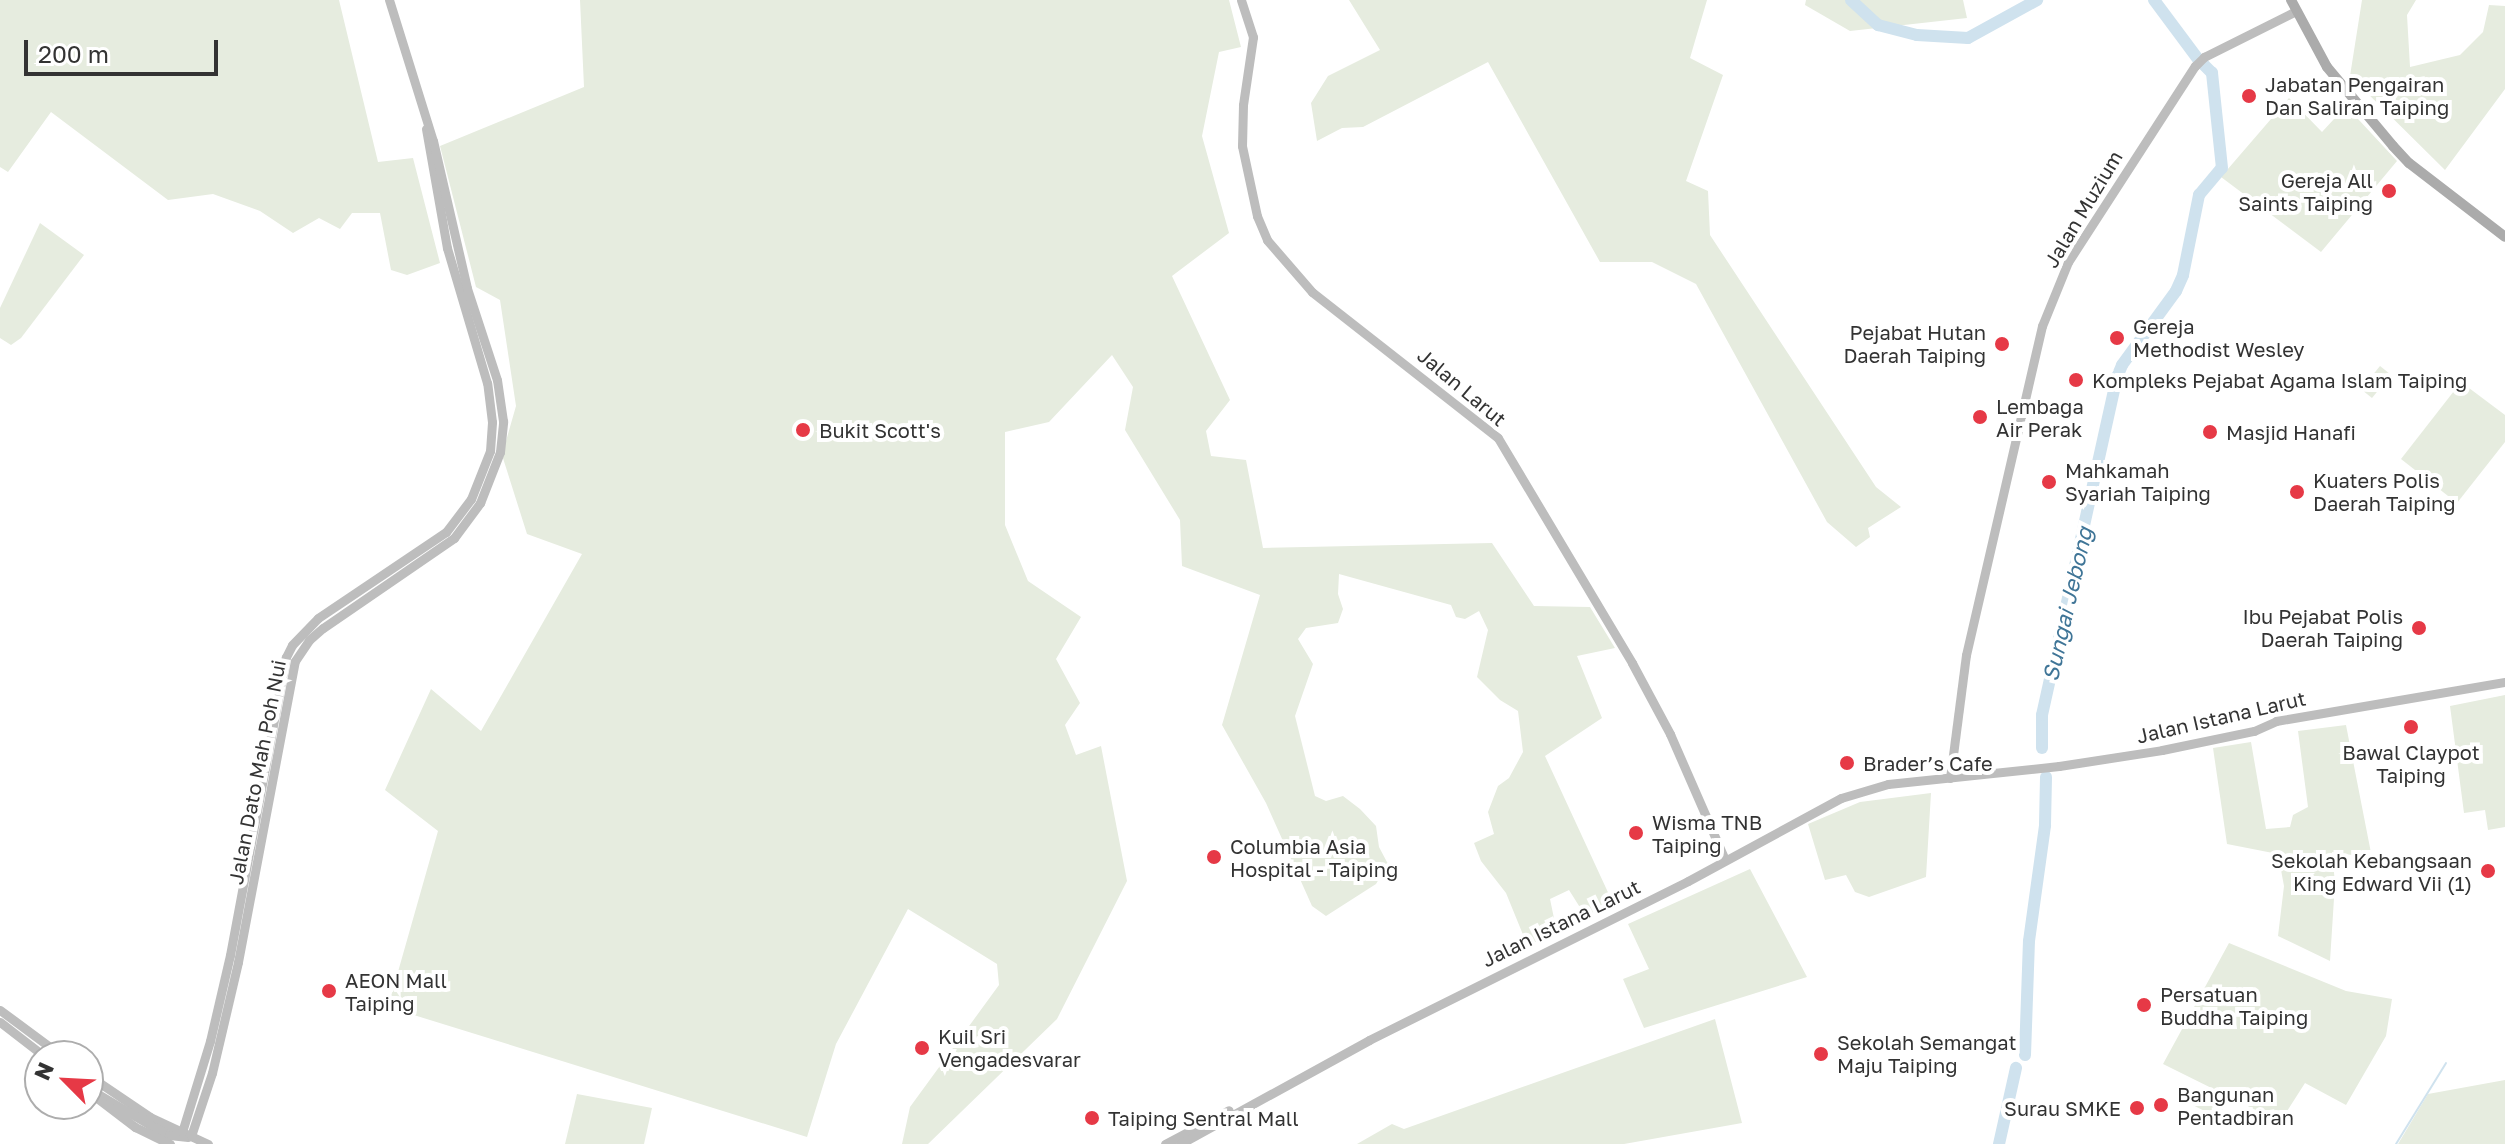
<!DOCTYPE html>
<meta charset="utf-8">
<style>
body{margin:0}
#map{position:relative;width:2505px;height:1144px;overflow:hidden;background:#fff;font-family:"Golos Text",sans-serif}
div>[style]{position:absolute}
.green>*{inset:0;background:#e6ecdf;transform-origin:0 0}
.stream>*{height:2px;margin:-1px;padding:0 1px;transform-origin:1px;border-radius:1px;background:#cfe2ee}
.river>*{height:12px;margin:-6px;padding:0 6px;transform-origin:6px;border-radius:6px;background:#cfe2ee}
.secondary>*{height:9px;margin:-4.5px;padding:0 4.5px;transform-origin:4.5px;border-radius:4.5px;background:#bdbdbd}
.primary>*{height:10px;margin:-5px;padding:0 5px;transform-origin:5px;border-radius:5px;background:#ababab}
.dots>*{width:22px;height:22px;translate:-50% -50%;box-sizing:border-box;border:4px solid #fff;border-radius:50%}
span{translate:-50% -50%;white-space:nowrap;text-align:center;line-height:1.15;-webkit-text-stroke:8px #fff;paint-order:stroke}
.poi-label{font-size:20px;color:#333}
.left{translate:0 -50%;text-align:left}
.right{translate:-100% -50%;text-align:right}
.street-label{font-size:20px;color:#333}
.water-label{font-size:22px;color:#3f7597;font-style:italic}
.north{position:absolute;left:24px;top:1040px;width:80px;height:80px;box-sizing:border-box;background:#fff;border:2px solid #adadad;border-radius:50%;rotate:294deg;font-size:22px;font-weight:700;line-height:32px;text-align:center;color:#333}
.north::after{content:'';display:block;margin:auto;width:28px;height:36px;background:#e63946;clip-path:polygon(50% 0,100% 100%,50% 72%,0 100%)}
.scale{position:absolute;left:24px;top:40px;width:194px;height:36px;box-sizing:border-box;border:4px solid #333;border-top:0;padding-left:10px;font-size:24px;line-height:28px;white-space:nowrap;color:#333;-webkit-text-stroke:6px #fff;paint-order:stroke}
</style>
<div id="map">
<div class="green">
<div style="clip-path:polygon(0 0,339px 0,378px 162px,413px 158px,440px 263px,407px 275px,391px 270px,380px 213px,352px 213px,340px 229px,319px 218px,293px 233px,260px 211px,213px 194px,168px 200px,51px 112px,8px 172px,0 167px)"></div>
<div style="clip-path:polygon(580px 0,1229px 0,1241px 47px,1219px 52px,1202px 136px,1229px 233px,1172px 276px,1230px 400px,1206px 431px,1211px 456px,1246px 460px,1263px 548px,1492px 543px,1534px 606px,1590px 607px,1615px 648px,1577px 656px,1602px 718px,1545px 756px,1612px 901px,1586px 917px,1569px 890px,1550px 899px,1556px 928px,1528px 947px,1506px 893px,1481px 861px,1474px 843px,1494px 834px,1488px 812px,1498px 786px,1509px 778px,1523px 752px,1518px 711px,1500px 700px,1477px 677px,1488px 630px,1479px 611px,1465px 619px,1456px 617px,1451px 605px,1339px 574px,1338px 594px,1343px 609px,1338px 623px,1306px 628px,1298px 639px,1313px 664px,1295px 716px,1315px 796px,1326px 801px,1343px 796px,1360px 809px,1376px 826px,1379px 847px,1388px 864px,1376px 884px,1326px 916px,1312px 906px,1266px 803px,1222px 725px,1260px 595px,1182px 566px,1180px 520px,1125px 430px,1133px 387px,1112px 355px,1049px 422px,1005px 432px,1005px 525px,1028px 581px,1081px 617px,1056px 659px,1080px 703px,1065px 725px,1076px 755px,1101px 746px,1127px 881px,1057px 1019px,928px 1144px,902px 1144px,910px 1107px,999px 985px,997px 964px,908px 909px,836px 1044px,807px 1137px,388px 1007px,438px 831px,385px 790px,431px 689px,481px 731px,582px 554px,527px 534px,502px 455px,516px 406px,500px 300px,476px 287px,440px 146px,584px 87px)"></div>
<div style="clip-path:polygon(1349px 0,1707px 0,1690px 58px,1723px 75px,1686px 181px,1708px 191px,1710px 235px,1876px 487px,1901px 507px,1868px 528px,1870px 537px,1856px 547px,1827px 522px,1696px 284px,1652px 262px,1600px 262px,1488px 62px,1363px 127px,1342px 128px,1317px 141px,1311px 103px,1328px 76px,1380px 50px)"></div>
<div style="clip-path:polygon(1806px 0,1963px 0,1967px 18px,1850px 31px,1805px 5px)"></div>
<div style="clip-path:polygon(2362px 0,2416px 0,2407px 15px,2410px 67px,2460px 55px,2483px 32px,2489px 5px,2505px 6px,2505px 89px,2445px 170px,2350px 76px)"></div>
<div style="clip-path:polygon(2289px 98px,2322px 132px,2346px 106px,2397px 161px,2321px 252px,2221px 177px)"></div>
<div style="clip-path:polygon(40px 223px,84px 255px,21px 338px,11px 345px,0 338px,0 308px)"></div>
<div style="left:2380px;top:366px;width:14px;height:30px;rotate:39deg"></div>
<div style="clip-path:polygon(2461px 382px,2505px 415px,2505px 442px,2457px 503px,2401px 459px)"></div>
<div style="clip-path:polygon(2505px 695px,2505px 827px,2488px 830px,2485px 810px,2464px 813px,2450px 706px)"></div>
<div style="clip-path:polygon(2346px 725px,2372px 858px,2332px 852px,2335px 883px,2330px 961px,2278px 936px,2284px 886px,2278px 854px,2227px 844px,2213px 748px,2251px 742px,2266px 829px,2290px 827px,2293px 815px,2308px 807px,2298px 731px)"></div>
<div style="clip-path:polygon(1931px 793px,1926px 877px,1869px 897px,1855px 892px,1846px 875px,1825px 880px,1808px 824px,1860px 802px)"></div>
<div style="clip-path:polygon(1750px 869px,1807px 977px,1644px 1028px,1623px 979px,1649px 969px,1628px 924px)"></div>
<div style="clip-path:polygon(2229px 943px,2346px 991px,2392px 999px,2386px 1036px,2346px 1105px,2305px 1083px,2280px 1122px,2163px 1064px)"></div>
<div style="clip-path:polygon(1715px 1019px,1742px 1123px,1624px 1144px,1357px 1144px,1392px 1124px,1404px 1129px)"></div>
<div style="clip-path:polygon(2505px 1080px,2505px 1144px,2398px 1144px,2428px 1094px)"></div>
<div style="left:2198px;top:1092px;width:30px;height:14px;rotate:27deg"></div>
<div style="clip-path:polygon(577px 1094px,652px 1108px,644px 1144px,565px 1144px)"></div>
</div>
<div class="stream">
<div style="left:2396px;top:1144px;width:95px;rotate:-58.3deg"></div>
</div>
<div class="river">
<div style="left:1851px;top:0;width:37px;rotate:43deg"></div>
<div style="left:1878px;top:25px;width:40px;rotate:14.4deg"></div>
<div style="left:1917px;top:35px;width:51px;rotate:3.4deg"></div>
<div style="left:1968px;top:38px;width:79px;rotate:-28.8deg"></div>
<div style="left:2154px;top:0;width:74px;rotate:53.3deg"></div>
<div style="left:2042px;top:748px;width:33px;rotate:-90deg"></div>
<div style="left:2042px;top:715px;width:346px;rotate:-77.5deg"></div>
<div style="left:2117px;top:377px;width:13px;rotate:-67deg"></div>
<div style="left:2122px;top:365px;width:92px;rotate:-53.9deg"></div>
<div style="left:2176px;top:291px;width:17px;rotate:-66deg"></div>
<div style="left:2183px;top:275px;width:82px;rotate:-78.7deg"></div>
<div style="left:2199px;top:195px;width:35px;rotate:-50deg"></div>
<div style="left:2222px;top:168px;width:96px;rotate:-96deg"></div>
<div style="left:2212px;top:73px;width:13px;rotate:-135deg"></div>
<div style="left:2025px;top:1055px;width:114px;rotate:-88deg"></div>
<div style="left:2029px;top:941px;width:117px;rotate:-82.1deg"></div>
<div style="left:2045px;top:825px;width:48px;rotate:-88.8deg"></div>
<div style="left:1999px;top:1144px;width:78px;rotate:-77.4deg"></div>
</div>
<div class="secondary">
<div style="left:1241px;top:0;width:39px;rotate:72deg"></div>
<div style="left:1253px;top:37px;width:69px;rotate:98.4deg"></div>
<div style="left:1243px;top:105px;width:41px;rotate:91.4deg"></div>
<div style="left:1242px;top:146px;width:72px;rotate:77.9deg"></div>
<div style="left:1257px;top:216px;width:26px;rotate:67deg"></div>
<div style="left:1267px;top:240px;width:69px;rotate:49.1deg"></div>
<div style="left:1312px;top:292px;width:236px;rotate:38.1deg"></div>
<div style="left:1498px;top:438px;width:262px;rotate:59.2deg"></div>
<div style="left:1632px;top:663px;width:81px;rotate:61.8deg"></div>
<div style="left:1670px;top:734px;width:137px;rotate:66.4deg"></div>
<div style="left:1950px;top:778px;width:124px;rotate:-82.6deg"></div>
<div style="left:1966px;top:655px;width:338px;rotate:-77deg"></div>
<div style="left:2042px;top:326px;width:69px;rotate:-67.9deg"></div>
<div style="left:2068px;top:262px;width:234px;rotate:-57.1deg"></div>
<div style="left:2195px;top:66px;width:13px;rotate:-45deg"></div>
<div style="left:2204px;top:57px;width:103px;rotate:-26.6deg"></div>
<div style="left:0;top:1010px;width:77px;rotate:36.6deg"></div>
<div style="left:0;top:1022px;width:56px;rotate:37.7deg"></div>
<div style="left:88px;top:1075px;width:75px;rotate:34.1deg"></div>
<div style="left:150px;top:1117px;width:64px;rotate:25deg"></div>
<div style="left:88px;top:1088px;width:72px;rotate:30.8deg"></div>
<div style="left:150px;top:1125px;width:21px;rotate:28deg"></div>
<div style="left:169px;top:1135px;width:19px;rotate:6deg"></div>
<div style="left:89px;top:1092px;width:58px;rotate:37.3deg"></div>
<div style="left:135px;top:1127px;width:39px;rotate:26deg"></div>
<div style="left:182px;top:1132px;width:95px;rotate:-72.9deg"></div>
<div style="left:210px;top:1041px;width:88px;rotate:-76.9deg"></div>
<div style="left:230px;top:955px;width:303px;rotate:-79.4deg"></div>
<div style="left:286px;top:657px;width:13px;rotate:-63deg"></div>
<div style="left:292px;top:645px;width:37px;rotate:-46deg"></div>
<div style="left:318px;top:618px;width:154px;rotate:-33.9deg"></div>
<div style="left:446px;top:532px;width:41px;rotate:-52.9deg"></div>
<div style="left:471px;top:499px;width:52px;rotate:-68.4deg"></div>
<div style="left:490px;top:451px;width:29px;rotate:-86deg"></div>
<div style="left:492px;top:422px;width:39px;rotate:-97deg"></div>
<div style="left:487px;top:383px;width:141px;rotate:-106.5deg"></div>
<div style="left:447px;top:248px;width:121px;rotate:-100deg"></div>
<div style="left:191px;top:1136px;width:66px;rotate:-71.6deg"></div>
<div style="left:212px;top:1073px;width:114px;rotate:-76.8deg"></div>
<div style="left:238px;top:962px;width:306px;rotate:-79.3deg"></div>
<div style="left:295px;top:661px;width:25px;rotate:-56deg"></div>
<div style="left:309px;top:640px;width:18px;rotate:-41deg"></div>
<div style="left:323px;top:628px;width:159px;rotate:-34.5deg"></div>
<div style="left:454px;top:538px;width:44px;rotate:-53.4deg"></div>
<div style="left:480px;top:503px;width:55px;rotate:-68.6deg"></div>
<div style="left:500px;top:452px;width:31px;rotate:-84deg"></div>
<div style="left:503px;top:421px;width:41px;rotate:-98.3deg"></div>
<div style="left:497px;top:380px;width:97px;rotate:-108.1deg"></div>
<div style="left:467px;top:288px;width:151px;rotate:-103deg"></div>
<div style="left:433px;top:141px;width:148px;rotate:-107.3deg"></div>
<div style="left:1165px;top:1144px;width:72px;rotate:-28deg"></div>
<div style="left:1180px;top:1144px;width:216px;rotate:-28.8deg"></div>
<div style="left:1369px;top:1040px;width:356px;rotate:-26.5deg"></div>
<div style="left:1688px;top:881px;width:174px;rotate:-28.5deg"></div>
<div style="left:1841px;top:798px;width:49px;rotate:-16.6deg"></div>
<div style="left:1888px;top:784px;width:172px;rotate:-6deg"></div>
<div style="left:2059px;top:766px;width:104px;rotate:-8.8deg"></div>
<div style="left:2162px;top:750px;width:94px;rotate:-11.7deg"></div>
<div style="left:2254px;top:731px;width:24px;rotate:-24deg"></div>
<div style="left:2276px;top:721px;width:232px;rotate:-9.7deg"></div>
</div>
<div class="primary">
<div style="left:2291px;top:0;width:76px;rotate:61.8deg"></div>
<div style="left:2327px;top:67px;width:103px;rotate:50.1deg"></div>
<div style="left:2393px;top:146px;width:23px;rotate:47deg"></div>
<div style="left:2409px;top:163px;width:121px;rotate:37.6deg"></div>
</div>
<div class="dots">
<div style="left:2249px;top:96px;background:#e63946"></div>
<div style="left:2389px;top:191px;background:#e63946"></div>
<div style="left:2117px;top:338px;background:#e63946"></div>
<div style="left:2002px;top:344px;background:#e63946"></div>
<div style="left:2076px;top:380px;background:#e63946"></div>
<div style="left:1980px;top:417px;background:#e63946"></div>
<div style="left:803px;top:430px;background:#e63946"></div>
<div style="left:2210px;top:432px;background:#e63946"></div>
<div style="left:2049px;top:482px;background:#e63946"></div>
<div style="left:2297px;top:492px;background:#e63946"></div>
<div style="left:2419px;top:628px;background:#e63946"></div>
<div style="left:2411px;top:727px;background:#e63946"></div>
<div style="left:1847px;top:763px;background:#e63946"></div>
<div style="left:1636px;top:833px;background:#e63946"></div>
<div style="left:1214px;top:857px;background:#e63946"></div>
<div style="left:2488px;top:871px;background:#e63946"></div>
<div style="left:329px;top:991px;background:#e63946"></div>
<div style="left:2144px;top:1005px;background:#e63946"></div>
<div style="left:922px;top:1048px;background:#e63946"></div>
<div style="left:1821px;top:1054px;background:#e63946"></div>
<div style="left:2161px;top:1105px;background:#e63946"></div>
<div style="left:2137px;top:1108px;background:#e63946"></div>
<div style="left:1092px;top:1118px;background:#e63946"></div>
</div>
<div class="poi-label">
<span class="left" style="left:2265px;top:96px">Jabatan Pengairan<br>Dan Saliran Taiping</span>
<span class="right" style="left:2373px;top:192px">Gereja All<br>Saints Taiping</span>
<span class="left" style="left:2133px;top:338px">Gereja<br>Methodist Wesley</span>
<span class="right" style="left:1986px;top:344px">Pejabat Hutan<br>Daerah Taiping</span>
<span class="left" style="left:2092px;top:380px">Kompleks Pejabat Agama Islam Taiping</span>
<span class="left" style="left:1996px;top:418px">Lembaga<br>Air Perak</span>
<span class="left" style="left:819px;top:430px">Bukit Scott's</span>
<span class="left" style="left:2226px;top:432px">Masjid Hanafi</span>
<span class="left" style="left:2065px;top:482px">Mahkamah<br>Syariah Taiping</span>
<span class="left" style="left:2313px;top:492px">Kuaters Polis<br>Daerah Taiping</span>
<span class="right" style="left:2403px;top:628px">Ibu Pejabat Polis<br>Daerah Taiping</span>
<span style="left:2411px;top:764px">Bawal Claypot<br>Taiping</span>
<span class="left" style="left:1863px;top:763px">Brader’s Cafe</span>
<span class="left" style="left:1652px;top:834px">Wisma TNB<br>Taiping</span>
<span class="left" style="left:1230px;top:858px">Columbia Asia<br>Hospital - Taiping</span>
<span class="right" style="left:2472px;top:872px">Sekolah Kebangsaan<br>King Edward Vii (1)</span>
<span class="left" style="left:345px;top:992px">AEON Mall<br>Taiping</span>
<span class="left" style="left:2160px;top:1006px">Persatuan<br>Buddha Taiping</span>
<span class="left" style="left:938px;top:1048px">Kuil Sri<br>Vengadesvarar</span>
<span class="left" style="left:1837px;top:1054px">Sekolah Semangat<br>Maju Taiping</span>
<span class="left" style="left:2177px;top:1106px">Bangunan<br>Pentadbiran</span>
<span class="right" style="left:2121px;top:1108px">Surau SMKE</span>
<span class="left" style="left:1108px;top:1118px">Taiping Sentral Mall</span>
</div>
<div class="street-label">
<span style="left:2083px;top:209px;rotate:-59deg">Jalan Muzium</span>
<span style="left:1462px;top:387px;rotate:40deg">Jalan Larut</span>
<span style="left:2221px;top:717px;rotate:-13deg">Jalan Istana Larut</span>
<span style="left:257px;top:772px;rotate:-79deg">Jalan Dato Mah Poh Nui</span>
<span style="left:1561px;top:923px;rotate:-26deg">Jalan Istana Larut</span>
</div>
<div class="water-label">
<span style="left:2067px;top:604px;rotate:-77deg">Sungai Jebong</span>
</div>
<div class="north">N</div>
<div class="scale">200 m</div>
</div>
